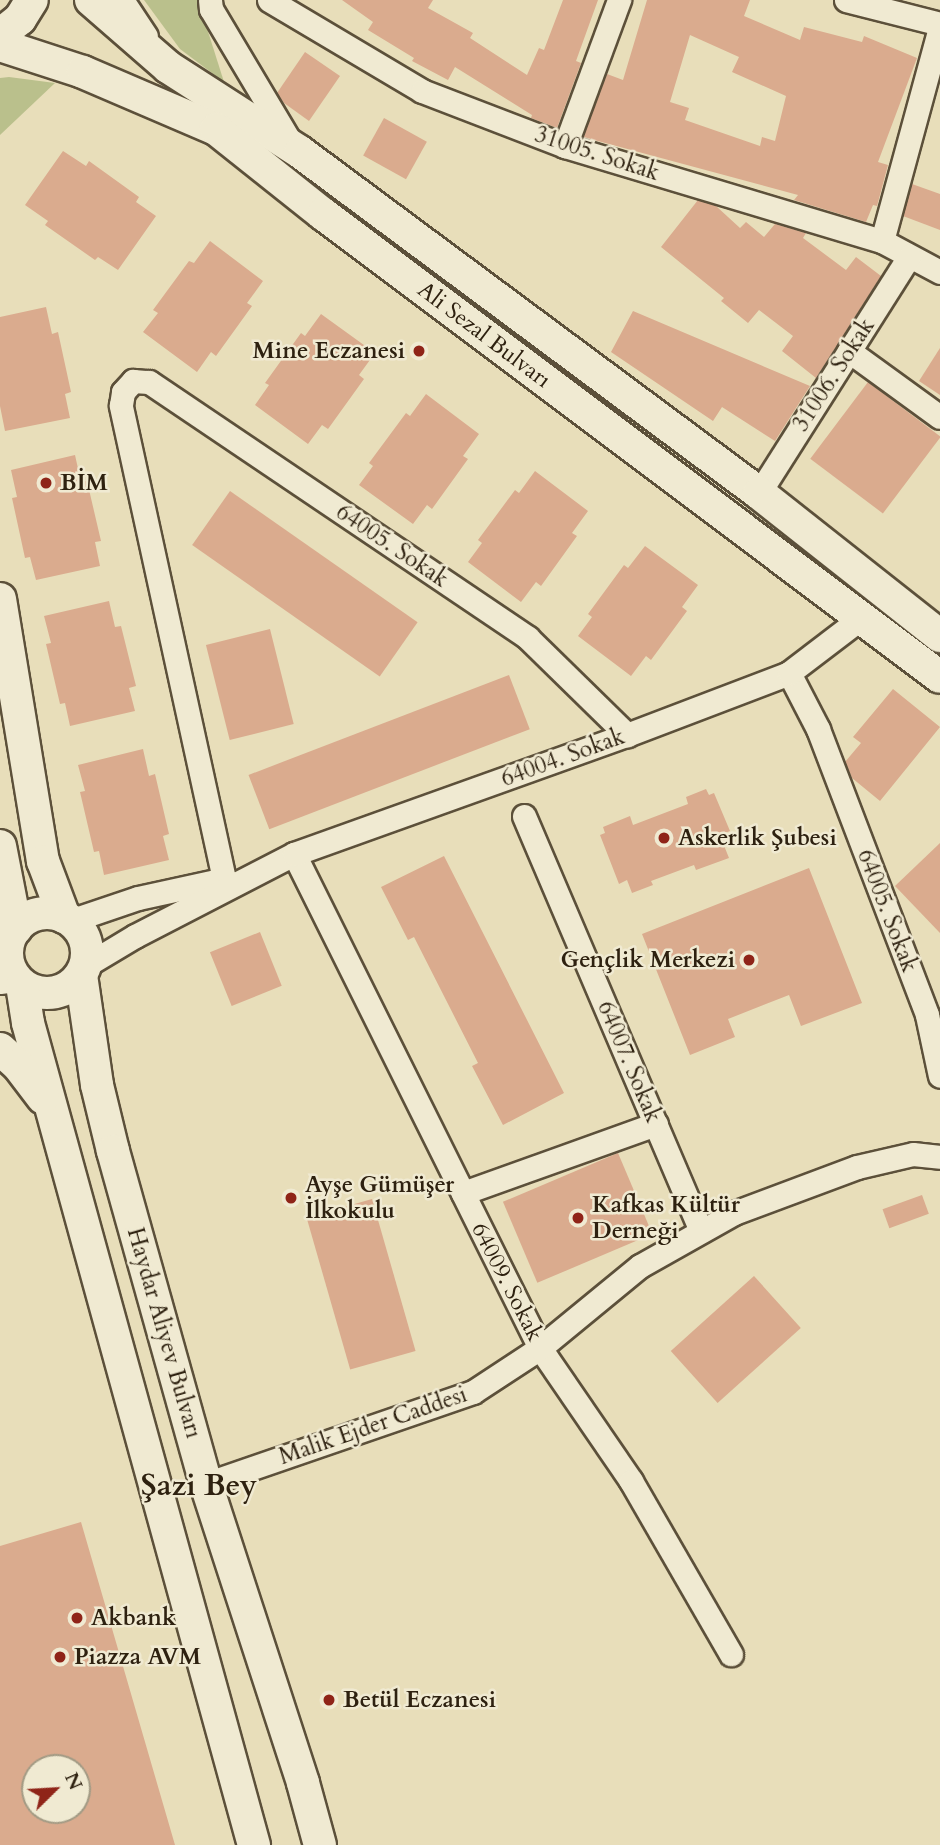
<!DOCTYPE html>
<meta charset="utf-8">
<style>
body{margin:0}
#map{position:relative;width:940px;height:1845px;overflow:hidden;background:#e8deba;font-family:Cardo,serif}
div>[style]{position:absolute}
.green>*{inset:0;background:#bac08c}
.building>*{inset:0;background:#daab8e;transform-origin:0 0}
.roads{filter:drop-shadow(2px 0 #5c503a) drop-shadow(-2px 0 #5c503a) drop-shadow(0 2px #5c503a) drop-shadow(0 -2px #5c503a)}
.street>*{height:23px;margin:-11.5px;padding:0 11.5px;transform-origin:11.5px;border-radius:11.5px;background:#f0ead2}
.secondary>*{height:32px;margin:-16px;padding:0 16px;transform-origin:16px;border-radius:16px;background:#f0ead2}
.secondary>.ring{margin:-16px;padding:0;box-sizing:content-box;background:none;border:32px solid #f0ead2;border-radius:50%}
.dots>*{width:19px;height:19px;translate:-50% -50%;box-sizing:border-box;border:4px solid #f0ead2;border-radius:50%}
span{translate:-50% -50%;white-space:nowrap;text-align:center;line-height:1.15;-webkit-text-stroke:5px #f0ead2;paint-order:stroke}
.street-label{font-size:23px;color:#2e2110}
.poi-label{font-size:23px;color:#2e2110;font-weight:700}
.right{translate:-100% -50%;text-align:right}
.left{translate:0 -50%;text-align:left}
.district-label{font-size:30px;color:#2e2110;font-weight:700}
.north{position:absolute;left:21px;top:1754px;width:70px;height:70px;box-sizing:border-box;background:#f0ead2;border:2px solid #a29a84;border-radius:50%;rotate:66deg;font-size:19px;font-weight:700;line-height:28px;text-align:center;color:#2e2110}
.north::after{content:'';display:block;margin:auto;width:24px;height:32px;background:#8f2418;clip-path:polygon(50% 0,100% 100%,50% 72%,0 100%)}
</style>
<div id="map">
<div class="green">
<div style="clip-path:polygon(144px 0,198px 0,224px 82px,180px 49px)"></div>
<div style="clip-path:polygon(9px 77px,55px 83px,0 135px,0 78px)"></div>
</div>
<div class="building">
<div style="clip-path:polygon(342px 0,433px 0,428px 8px,473px 33px,470px 38px,527px 75px,539px 48px,544px 50px,563px 0,598px 0,576px 61px,581px 63px,557px 128px,531px 118px,532px 115px,455px 67px,448px 80px,412px 61px,414px 58px,368px 30px,373px 22px)"></div>
<div style="clip-path:polygon(evenodd,647px 0,750px 0,744px 16px,800px 40px,804px 27px,862px 42px,864px 36px,917px 58px,878px 162px,888px 165px,877px 206px,873px 205px,866px 222px,794px 200px,798px 195px,583px 137px,607px 74px,623px 80px,647px 0,690px 35px,739px 57px,732px 72px,786px 96px,775px 141px,762px 137px,760px 146px,685px 120px,689px 108px,670px 102px,690px 35px)"></div>
<div style="clip-path:polygon(305px 52px,340px 76px,309px 121px,284px 103px,277px 93px)"></div>
<div style="left:384px;top:118px;width:49px;height:43px;rotate:29deg"></div>
<div style="clip-path:polygon(63px 151px,86px 166px,89px 161px,139px 197px,136px 202px,156px 216px,118px 270px,98px 257px,95px 260px,45px 225px,48px 221px,25px 205px)"></div>
<div style="clip-path:polygon(912px 184px,940px 194px,940px 230px,903px 216px)"></div>
<div style="clip-path:polygon(698px 200px,716px 206px,740px 228px,746px 222px,764px 237px,775px 224px,806px 233px,803px 238px,846px 270px,856px 257px,881px 276px,816px 378px,782px 351px,793px 336px,759px 310px,748px 323px,721px 301px,724px 298px,661px 247px)"></div>
<div style="clip-path:polygon(210px 241px,263px 281px,247px 303px,252px 306px,216px 356px,211px 352px,197px 372px,143px 332px,158px 313px,153px 310px,189px 261px,194px 263px)"></div>
<div style="clip-path:polygon(46px 307px,52px 334px,58px 332px,71px 392px,65px 394px,70px 418px,5px 431px,0 406px,0 317px)"></div>
<div style="clip-path:polygon(633px 311px,810px 386px,775px 441px,722px 407px,713px 421px,611px 352px)"></div>
<div style="clip-path:polygon(321px 314px,375px 353px,359px 375px,364px 379px,328px 429px,322px 425px,308px 444px,255px 405px,269px 385px,265px 383px,301px 333px,305px 336px)"></div>
<div style="clip-path:polygon(940px 348px,940px 395px,919px 381px)"></div>
<div style="left:868px;top:382px;width:91px;height:96px;rotate:37deg"></div>
<div style="clip-path:polygon(426px 394px,479px 434px,463px 456px,468px 459px,432px 509px,427px 505px,413px 524px,359px 485px,373px 466px,369px 463px,406px 413px,410px 416px)"></div>
<div style="clip-path:polygon(75px 455px,81px 482px,87px 481px,101px 541px,95px 542px,100px 566px,36px 580px,30px 557px,25px 558px,12px 498px,17px 497px,11px 470px)"></div>
<div style="clip-path:polygon(535px 471px,588px 511px,572px 533px,577px 536px,541px 586px,536px 582px,521px 602px,468px 562px,482px 543px,478px 540px,515px 490px,519px 493px)"></div>
<div style="left:230px;top:491px;width:229px;height:66px;rotate:35deg"></div>
<div style="clip-path:polygon(645px 546px,698px 585px,682px 607px,687px 611px,651px 660px,646px 656px,631px 676px,578px 636px,592px 617px,588px 614px,624px 565px,628px 568px)"></div>
<div style="clip-path:polygon(109px 601px,115px 627px,121px 626px,136px 686px,129px 688px,135px 711px,70px 726px,65px 703px,60px 704px,46px 644px,51px 643px,44px 616px)"></div>
<div style="left:270px;top:629px;width:98px;height:66px;rotate:76deg"></div>
<div style="left:509px;top:675px;width:58px;height:279px;rotate:69deg"></div>
<div style="clip-path:polygon(893px 689px,940px 727px,880px 801px,852px 778px,845px 762px,861px 743px,853px 737px)"></div>
<div style="clip-path:polygon(143px 749px,149px 776px,155px 774px,169px 834px,163px 836px,169px 860px,104px 875px,99px 851px,94px 852px,80px 792px,85px 791px,78px 765px)"></div>
<div style="clip-path:polygon(706px 789px,709px 795px,714px 793px,730px 831px,725px 833px,728px 841px,723px 843px,729px 858px,696px 870px,694px 865px,651px 881px,653px 885px,632px 893px,627px 880px,619px 884px,600px 835px,605px 833px,603px 827px,630px 816px,633px 825px,688px 804px,686px 797px)"></div>
<div style="clip-path:polygon(940px 843px,940px 933px,895px 886px)"></div>
<div style="clip-path:polygon(444px 856px,564px 1093px,503px 1125px,472px 1066px,478px 1063px,414px 937px,408px 940px,381px 887px)"></div>
<div style="clip-path:polygon(809px 868px,862px 1003px,801px 1026px,789px 995px,728px 1019px,735px 1037px,690px 1055px,642px 934px)"></div>
<div style="left:260px;top:932px;width:58px;height:54px;rotate:68deg"></div>
<div style="left:618px;top:1153px;width:88px;height:125px;rotate:67deg"></div>
<div style="left:922px;top:1195px;width:20px;height:42px;rotate:70deg"></div>
<div style="left:372px;top:1199px;width:158px;height:68px;rotate:74deg"></div>
<div style="left:754px;top:1276px;width:70px;height:112px;rotate:48deg"></div>
<div style="clip-path:polygon(evenodd,81px 1522px,175px 1845px,0 1845px,0 1546px,81px 1522px,35px 1768px,77px 1768px,77px 1810px,35px 1810px,35px 1768px)"></div>
</div>
<div class="roads">
<div class="street">
<div style="left:122px;top:0;width:43px;rotate:56.3deg"></div>
<div style="left:210px;top:0;width:9px;rotate:84deg"></div>
<div style="left:211px;top:9px;width:156px;rotate:59.2deg"></div>
<div style="left:269px;top:0;width:178px;rotate:30.7deg"></div>
<div style="left:422px;top:91px;width:153px;rotate:21deg"></div>
<div style="left:565px;top:146px;width:331px;rotate:16.7deg"></div>
<div style="left:882px;top:241px;width:66px;rotate:28.1deg"></div>
<div style="left:846px;top:0;width:97px;rotate:14.3deg"></div>
<div style="left:565px;top:146px;width:156px;rotate:-69.7deg"></div>
<div style="left:882px;top:241px;width:221px;rotate:-74.8deg"></div>
<div style="left:849px;top:351px;width:112px;rotate:36deg"></div>
<div style="left:759px;top:493px;width:280px;rotate:-57.6deg"></div>
<div style="left:789px;top:673px;width:63px;rotate:62.6deg"></div>
<div style="left:818px;top:729px;width:306px;rotate:69.1deg"></div>
<div style="left:927px;top:1015px;width:62px;rotate:78deg"></div>
<div style="left:524px;top:816px;width:451px;rotate:66.9deg"></div>
<div style="left:294px;top:854px;width:552px;rotate:63.53deg"></div>
<div style="left:540px;top:1348px;width:161px;rotate:55.6deg"></div>
<div style="left:631px;top:1481px;width:200px;rotate:60deg"></div>
<div style="left:224px;top:879px;width:485px;rotate:-102.3deg"></div>
<div style="left:121px;top:405px;width:13px;rotate:-81deg"></div>
<div style="left:123px;top:392px;width:15px;rotate:-48deg"></div>
<div style="left:133px;top:381px;width:16px;rotate:4deg"></div>
<div style="left:149px;top:382px;width:457px;rotate:34deg"></div>
<div style="left:528px;top:638px;width:139px;rotate:44.4deg"></div>
<div style="left:70px;top:921px;width:72px;rotate:-18.7deg"></div>
<div style="left:138px;top:898px;width:89px;rotate:-12.3deg"></div>
<div style="left:85px;top:966px;width:58px;rotate:-31deg"></div>
<div style="left:135px;top:936px;width:179px;rotate:-27.3deg"></div>
<div style="left:294px;top:854px;width:354px;rotate:-19.7deg"></div>
<div style="left:627px;top:735px;width:173px;rotate:-20.9deg"></div>
<div style="left:789px;top:673px;width:91px;rotate:-37.4deg"></div>
<div style="left:0;top:982px;width:17px;rotate:-7deg"></div>
<div style="left:463px;top:1193px;width:205px;rotate:-19.7deg"></div>
<div style="left:206px;top:1484px;width:282px;rotate:-19deg"></div>
<div style="left:473px;top:1392px;width:80px;rotate:-33.3deg"></div>
<div style="left:540px;top:1348px;width:129px;rotate:-39.4deg"></div>
<div style="left:640px;top:1266px;width:108px;rotate:-29.4deg"></div>
<div style="left:734px;top:1213px;width:131px;rotate:-20.5deg"></div>
<div style="left:857px;top:1167px;width:57px;rotate:-13.1deg"></div>
<div style="left:913px;top:1154px;width:27px;rotate:6deg"></div>
</div>
<div class="secondary">
<div style="left:91px;top:0;width:102px;rotate:41deg"></div>
<div style="left:168px;top:67px;width:157px;rotate:32.8deg"></div>
<div style="left:300px;top:152px;width:572px;rotate:36.61deg"></div>
<div style="left:759px;top:493px;width:231px;rotate:38.3deg"></div>
<div style="left:0;top:35px;width:26px;rotate:-39deg"></div>
<div style="left:20px;top:19px;width:22px;rotate:-58deg"></div>
<div style="left:0;top:45px;width:87px;rotate:18deg"></div>
<div style="left:83px;top:72px;width:145px;rotate:23.2deg"></div>
<div style="left:216px;top:129px;width:137px;rotate:38.5deg"></div>
<div style="left:323px;top:214px;width:771px;rotate:36.88deg"></div>
<div style="left:0;top:599px;width:266px;rotate:80.7deg"></div>
<div style="left:43px;top:861px;width:60px;rotate:69.4deg"></div>
<div style="left:0;top:846px;width:84px;rotate:79deg"></div>
<div class="ring" style="left:7px;top:913px;width:48px;height:48px"></div>
<div style="left:81px;top:975px;width:111px;rotate:81.7deg"></div>
<div style="left:97px;top:1085px;width:68px;rotate:76.4deg"></div>
<div style="left:113px;top:1151px;width:346px;rotate:74.4deg"></div>
<div style="left:206px;top:1484px;width:314px;rotate:72deg"></div>
<div style="left:303px;top:1783px;width:64px;rotate:74.7deg"></div>
<div style="left:22px;top:985px;width:38px;rotate:81deg"></div>
<div style="left:28px;top:1023px;width:853px;rotate:74.63deg"></div>
<div style="left:0;top:1049px;width:24px;rotate:42deg"></div>
<div style="left:18px;top:1065px;width:41px;rotate:52.9deg"></div>
</div>
</div>
<div class="dots">
<div style="left:419px;top:351px;background:#8f2418"></div>
<div style="left:46px;top:483px;background:#8f2418"></div>
<div style="left:664px;top:838px;background:#8f2418"></div>
<div style="left:749px;top:960px;background:#8f2418"></div>
<div style="left:291px;top:1198px;background:#8f2418"></div>
<div style="left:578px;top:1218px;background:#8f2418"></div>
<div style="left:77px;top:1618px;background:#8f2418"></div>
<div style="left:60px;top:1657px;background:#8f2418"></div>
<div style="left:329px;top:1700px;background:#8f2418"></div>
</div>
<div class="street-label">
<span style="left:597px;top:154px;rotate:18deg">31005. Sokak</span>
<span style="left:484px;top:335px;rotate:37deg">Ali Sezal Bulvarı</span>
<span style="left:834px;top:375px;rotate:-57deg">31006. Sokak</span>
<span style="left:392px;top:546px;rotate:34deg">64005. Sokak</span>
<span style="left:563px;top:758px;rotate:-20deg">64004. Sokak</span>
<span style="left:887px;top:911px;rotate:69deg">64005. Sokak</span>
<span style="left:629px;top:1062px;rotate:67deg">64007. Sokak</span>
<span style="left:507px;top:1282px;rotate:63deg">64009. Sokak</span>
<span style="left:164px;top:1333px;rotate:74deg">Haydar Aliyev Bulvarı</span>
<span style="left:373px;top:1426px;rotate:-19deg">Malik Ejder Caddesi</span>
</div>
<div class="poi-label">
<span class="right" style="left:405px;top:351px">Mine Eczanesi</span>
<span class="left" style="left:60px;top:483px">BİM</span>
<span class="left" style="left:678px;top:838px">Askerlik Şubesi</span>
<span class="right" style="left:735px;top:960px">Gençlik Merkezi</span>
<span class="left" style="left:305px;top:1198px">Ayşe Gümüşer<br>İlkokulu</span>
<span class="left" style="left:592px;top:1218px">Kafkas Kültür<br>Derneği</span>
<span class="left" style="left:91px;top:1618px">Akbank</span>
<span class="left" style="left:74px;top:1657px">Piazza AVM</span>
<span class="left" style="left:343px;top:1700px">Betül Eczanesi</span>
</div>
<div class="district-label">
<span style="left:199px;top:1486px">Şazi Bey</span>
</div>
<div class="north">N</div>
</div>
